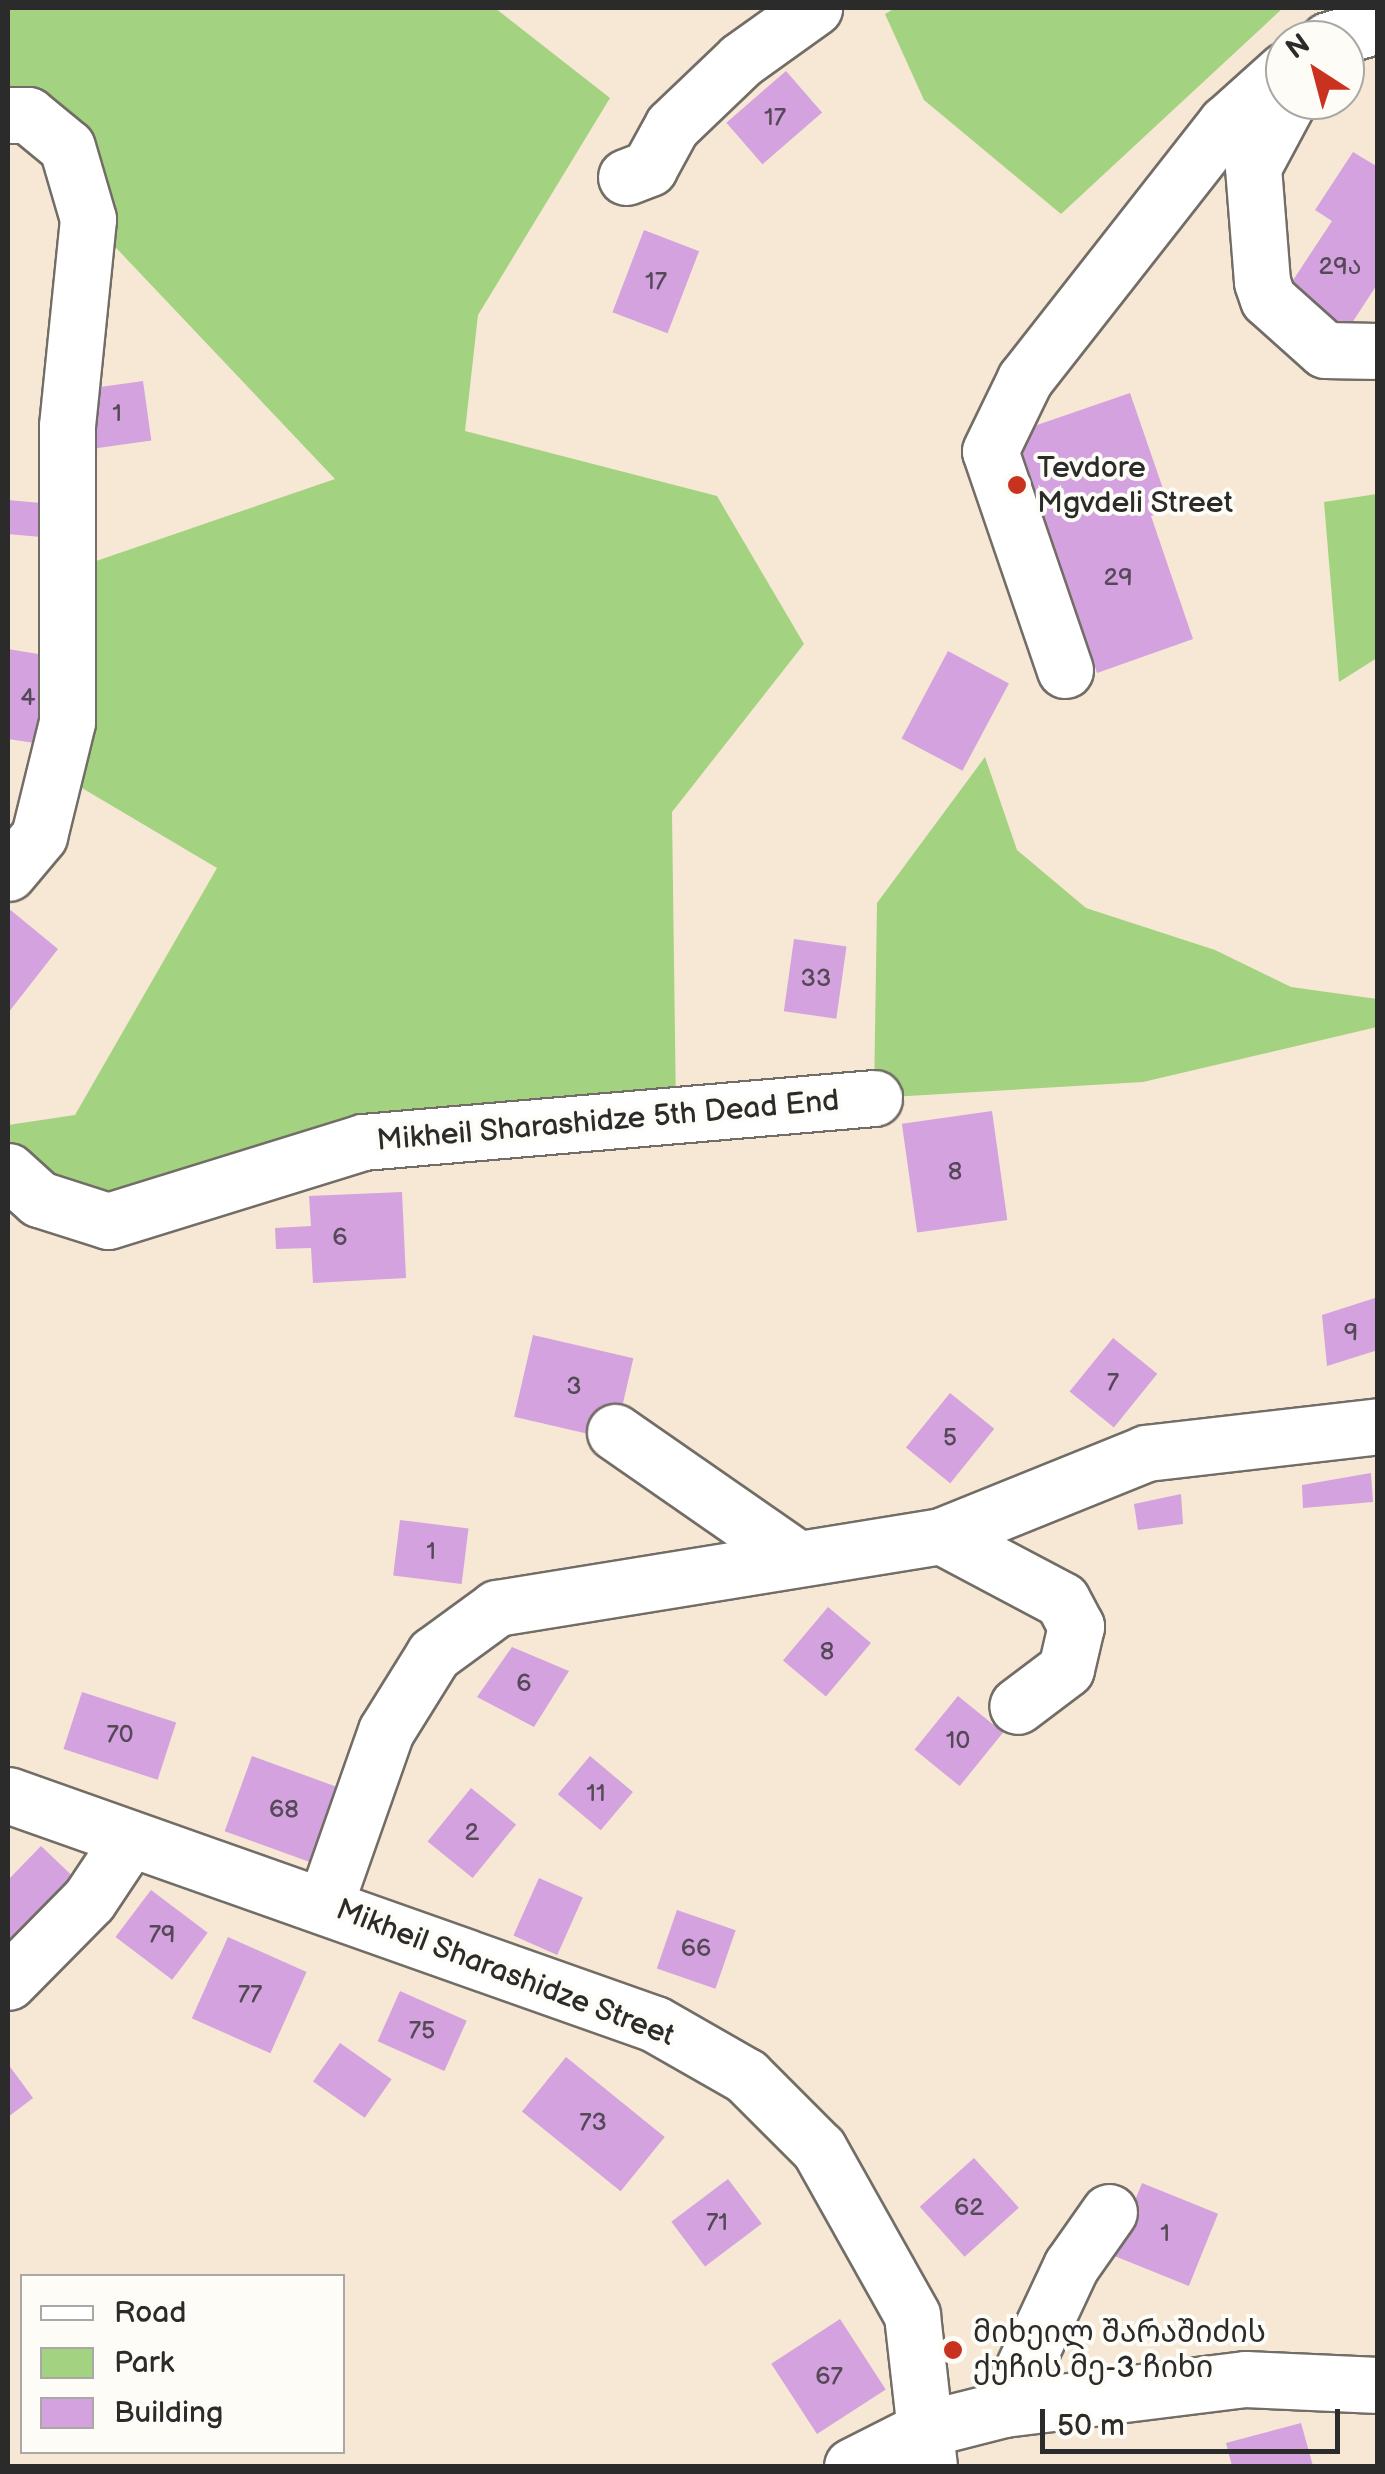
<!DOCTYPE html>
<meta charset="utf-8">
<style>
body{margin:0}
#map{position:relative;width:1385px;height:2474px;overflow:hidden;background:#f6e8d4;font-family:"Balsamiq Sans","Noto Sans Georgian",sans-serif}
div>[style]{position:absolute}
.green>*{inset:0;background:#a3d280}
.building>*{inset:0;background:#d3a2df;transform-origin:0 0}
.roads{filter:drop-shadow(2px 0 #726d66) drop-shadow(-2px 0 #726d66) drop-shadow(0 2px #726d66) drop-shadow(0 -2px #726d66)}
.minor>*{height:55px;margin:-27.5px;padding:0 27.5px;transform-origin:27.5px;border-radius:27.5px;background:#fff}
.dots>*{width:28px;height:28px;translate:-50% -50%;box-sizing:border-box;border:5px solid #fdfcf7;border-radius:50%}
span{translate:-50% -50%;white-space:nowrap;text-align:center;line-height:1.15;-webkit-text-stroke:8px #fdfcf7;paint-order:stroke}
.number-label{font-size:25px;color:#554958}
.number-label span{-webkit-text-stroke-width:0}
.poi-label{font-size:30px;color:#2b2b2b}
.left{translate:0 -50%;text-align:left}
.street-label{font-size:30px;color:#2b2b2b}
.frame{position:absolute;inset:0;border:10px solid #2b2b2b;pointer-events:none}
.legend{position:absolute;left:20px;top:2274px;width:325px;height:180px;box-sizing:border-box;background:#fdfcf7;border:2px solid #a9a8a5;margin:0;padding:12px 18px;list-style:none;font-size:30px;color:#2b2b2b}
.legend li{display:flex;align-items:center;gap:20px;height:50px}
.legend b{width:50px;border:2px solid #a9a8a5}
.north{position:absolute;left:1265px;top:20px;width:100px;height:100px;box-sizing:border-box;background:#fdfcf7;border:2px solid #a9a8a5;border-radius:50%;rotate:324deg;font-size:28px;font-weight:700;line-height:40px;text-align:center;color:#2b2b2b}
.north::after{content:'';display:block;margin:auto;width:35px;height:45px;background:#c8321e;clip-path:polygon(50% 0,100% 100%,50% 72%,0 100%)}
.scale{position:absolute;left:1040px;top:2409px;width:300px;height:45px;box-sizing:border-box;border:5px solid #2b2b2b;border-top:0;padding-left:12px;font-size:30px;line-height:35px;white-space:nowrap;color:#2b2b2b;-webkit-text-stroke:8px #fdfcf7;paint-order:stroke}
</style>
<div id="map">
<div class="green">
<div style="clip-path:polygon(8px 8px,495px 8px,610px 98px,478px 315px,465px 431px,717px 496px,804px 644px,672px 812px,676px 1112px,363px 1142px,108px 1221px,8px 1171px,8px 1125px,75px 1115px,217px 868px,55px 772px,70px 570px,335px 479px,102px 233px,8px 99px)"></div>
<div style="clip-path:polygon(895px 8px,1283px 8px,1061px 214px,924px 100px,885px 14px)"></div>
<div style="clip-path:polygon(1377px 494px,1377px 658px,1339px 682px,1324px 502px)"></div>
<div style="clip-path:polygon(985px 757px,1017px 850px,1086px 908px,1215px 950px,1291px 987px,1377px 999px,1377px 1027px,1143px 1082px,874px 1098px,877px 903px)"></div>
</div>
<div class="building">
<div style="left:786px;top:71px;width:55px;height:79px;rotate:49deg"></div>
<div style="clip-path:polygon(1353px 152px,1378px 167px,1378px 283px,1339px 343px,1278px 303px,1332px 221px,1315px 210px)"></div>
<div style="left:644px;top:230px;width:59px;height:88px;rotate:21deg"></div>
<div style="left:143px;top:381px;width:60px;height:61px;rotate:82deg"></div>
<div style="clip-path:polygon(1130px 393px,1170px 509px,1151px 516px,1193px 639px,1097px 673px,1014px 433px)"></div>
<div style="left:8px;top:500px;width:33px;height:34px;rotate:5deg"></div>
<div style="clip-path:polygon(8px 649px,56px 657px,41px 744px,8px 739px)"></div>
<div style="left:948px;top:651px;width:69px;height:99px;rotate:28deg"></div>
<div style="clip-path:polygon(8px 908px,58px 949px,8px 1013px)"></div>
<div style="left:794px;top:939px;width:53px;height:73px;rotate:8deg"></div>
<div style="left:992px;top:1111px;width:110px;height:91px;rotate:82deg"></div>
<div style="clip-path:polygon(402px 1192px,406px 1278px,313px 1283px,311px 1248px,276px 1249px,275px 1228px,311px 1226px,309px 1196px)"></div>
<div style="clip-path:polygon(1378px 1297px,1378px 1350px,1327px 1366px,1322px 1315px)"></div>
<div style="left:533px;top:1335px;width:103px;height:84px;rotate:13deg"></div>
<div style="left:1113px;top:1338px;width:57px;height:69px;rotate:39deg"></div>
<div style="left:950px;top:1393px;width:57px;height:70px;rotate:39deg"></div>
<div style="clip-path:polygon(1371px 1473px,1373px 1502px,1303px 1508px,1302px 1485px)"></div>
<div style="clip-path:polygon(1181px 1494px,1183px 1524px,1138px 1530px,1134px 1504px)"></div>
<div style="left:400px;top:1520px;width:69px;height:56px;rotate:7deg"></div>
<div style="left:828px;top:1607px;width:56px;height:70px;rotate:40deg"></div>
<div style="clip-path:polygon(512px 1647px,569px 1671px,534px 1727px,477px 1697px)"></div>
<div style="left:82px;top:1692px;width:99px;height:60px;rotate:18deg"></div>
<div style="left:958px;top:1696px;width:58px;height:69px;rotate:39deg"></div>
<div style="left:252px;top:1756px;width:97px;height:80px;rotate:20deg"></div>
<div style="left:590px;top:1756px;width:56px;height:50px;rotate:40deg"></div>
<div style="left:471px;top:1788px;width:58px;height:69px;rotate:39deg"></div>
<div style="clip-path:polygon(41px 1846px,85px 1888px,8px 1951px,8px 1880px)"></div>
<div style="left:539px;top:1878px;width:48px;height:63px;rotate:24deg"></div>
<div style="left:151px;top:1890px;width:71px;height:59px;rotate:37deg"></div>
<div style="left:677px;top:1910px;width:62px;height:62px;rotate:19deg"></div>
<div style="left:228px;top:1937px;width:86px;height:89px;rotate:24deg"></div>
<div style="left:400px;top:1991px;width:73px;height:55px;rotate:24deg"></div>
<div style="left:340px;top:2043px;width:63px;height:47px;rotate:35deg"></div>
<div style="left:566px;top:2057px;width:127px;height:70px;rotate:39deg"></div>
<div style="clip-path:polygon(8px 2064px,33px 2098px,8px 2117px)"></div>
<div style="left:974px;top:2158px;width:67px;height:73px;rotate:48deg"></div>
<div style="left:728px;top:2179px;width:56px;height:71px;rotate:53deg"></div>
<div style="left:1142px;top:2183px;width:82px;height:78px;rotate:22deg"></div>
<div style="left:840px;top:2319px;width:84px;height:82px;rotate:57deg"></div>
<div style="clip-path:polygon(1301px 2423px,1313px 2466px,1232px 2466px,1226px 2443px)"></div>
</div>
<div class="roads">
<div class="minor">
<div style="left:1328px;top:40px;width:52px;rotate:-16.7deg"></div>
<div style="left:1289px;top:100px;width:76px;rotate:118.2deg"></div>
<div style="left:1253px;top:167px;width:115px;rotate:85.5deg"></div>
<div style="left:1262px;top:282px;width:18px;rotate:71deg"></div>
<div style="left:1268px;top:299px;width:76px;rotate:41.8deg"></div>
<div style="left:1325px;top:350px;width:53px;rotate:1.1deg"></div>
<div style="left:8px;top:115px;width:20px"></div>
<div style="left:28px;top:115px;width:50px;rotate:39.4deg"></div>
<div style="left:67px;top:147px;width:75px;rotate:73.7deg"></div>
<div style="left:88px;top:219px;width:208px;rotate:95.8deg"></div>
<div style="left:67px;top:426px;width:296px;rotate:90deg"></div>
<div style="left:67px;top:722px;width:117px;rotate:103.8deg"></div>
<div style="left:39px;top:836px;width:48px;rotate:130deg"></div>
<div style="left:626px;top:177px;width:25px;rotate:-21deg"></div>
<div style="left:649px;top:168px;width:48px;rotate:-61.3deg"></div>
<div style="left:672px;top:126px;width:95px;rotate:-43.7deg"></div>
<div style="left:741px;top:60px;width:90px;rotate:-35.5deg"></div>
<div style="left:1065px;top:670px;width:231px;rotate:-108.9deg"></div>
<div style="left:990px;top:451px;width:80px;rotate:-64.1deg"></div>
<div style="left:1025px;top:379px;width:325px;rotate:-51.9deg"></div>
<div style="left:1226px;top:123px;width:79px;rotate:-41.9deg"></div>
<div style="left:8px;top:1171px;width:42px;rotate:42.1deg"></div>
<div style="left:39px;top:1199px;width:72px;rotate:17.7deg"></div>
<div style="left:108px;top:1221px;width:267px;rotate:-17.2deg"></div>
<div style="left:363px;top:1142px;width:513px;rotate:-4.92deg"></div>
<div style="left:615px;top:1432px;width:219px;rotate:34.8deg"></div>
<div style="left:941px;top:1536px;width:137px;rotate:27.9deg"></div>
<div style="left:1062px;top:1600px;width:30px;rotate:62deg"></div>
<div style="left:1076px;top:1626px;width:44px;rotate:103.1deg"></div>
<div style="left:1066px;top:1669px;width:61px;rotate:142.9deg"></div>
<div style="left:8px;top:1795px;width:686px;rotate:19.49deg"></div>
<div style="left:655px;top:2024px;width:105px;rotate:29.7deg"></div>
<div style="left:746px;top:2076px;width:103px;rotate:45deg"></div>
<div style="left:819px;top:2149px;width:190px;rotate:60.7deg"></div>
<div style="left:912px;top:2315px;width:152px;rotate:83.6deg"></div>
<div style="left:325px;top:1904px;width:183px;rotate:-70.6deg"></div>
<div style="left:386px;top:1731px;width:91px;rotate:-58.1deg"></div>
<div style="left:434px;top:1654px;width:78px;rotate:-36.1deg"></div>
<div style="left:497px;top:1608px;width:450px;rotate:-9.2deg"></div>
<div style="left:941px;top:1536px;width:221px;rotate:-22deg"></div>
<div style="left:1146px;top:1453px;width:234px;rotate:-6.6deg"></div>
<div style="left:8px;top:1982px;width:115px;rotate:-45.4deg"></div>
<div style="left:89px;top:1900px;width:72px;rotate:-56.3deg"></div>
<div style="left:1004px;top:2409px;width:158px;rotate:-64.9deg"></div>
<div style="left:1071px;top:2266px;width:66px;rotate:-54.9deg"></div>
<div style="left:852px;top:2466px;width:82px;rotate:-26.9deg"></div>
<div style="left:925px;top:2429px;width:81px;rotate:-14.2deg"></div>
<div style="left:1004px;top:2409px;width:243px;rotate:-7.1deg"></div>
<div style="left:1245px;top:2379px;width:133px;rotate:2.6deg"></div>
</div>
</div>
<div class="dots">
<div style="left:1017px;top:485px;background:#c8321e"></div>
<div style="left:953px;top:2350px;background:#c8321e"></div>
</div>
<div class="number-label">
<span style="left:775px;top:118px">17</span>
<span style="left:1340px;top:267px">29ა</span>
<span style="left:656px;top:282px">17</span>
<span style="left:117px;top:414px">1</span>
<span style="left:1118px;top:578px">29</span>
<span style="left:28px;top:698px">4</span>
<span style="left:816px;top:979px">33</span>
<span style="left:955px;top:1172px">8</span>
<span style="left:340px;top:1238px">6</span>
<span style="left:1351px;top:1333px">9</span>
<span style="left:1113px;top:1383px">7</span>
<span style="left:574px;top:1387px">3</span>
<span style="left:950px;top:1438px">5</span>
<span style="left:431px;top:1552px">1</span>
<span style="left:827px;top:1652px">8</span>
<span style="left:524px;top:1684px">6</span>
<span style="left:120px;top:1735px">70</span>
<span style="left:958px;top:1741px">10</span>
<span style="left:596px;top:1794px">11</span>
<span style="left:284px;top:1810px">68</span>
<span style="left:472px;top:1833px">2</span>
<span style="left:162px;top:1935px">79</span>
<span style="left:696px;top:1949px">66</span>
<span style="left:250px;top:1995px">77</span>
<span style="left:422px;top:2031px">75</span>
<span style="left:593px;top:2123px">73</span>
<span style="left:969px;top:2208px">62</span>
<span style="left:717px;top:2223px">71</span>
<span style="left:1165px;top:2234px">1</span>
<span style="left:829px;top:2377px">67</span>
</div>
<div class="poi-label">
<span class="left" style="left:1037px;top:485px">Tevdore<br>Mgvdeli Street</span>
<span class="left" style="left:973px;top:2350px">მიხეილ შარაშიძის<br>ქუჩის მე-3 ჩიხი</span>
</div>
<div class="street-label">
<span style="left:608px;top:1121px;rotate:-5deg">Mikheil Sharashidze 5th Dead End</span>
<span style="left:505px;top:1973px;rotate:21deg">Mikheil Sharashidze Street</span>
</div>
<div class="frame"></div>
<ul class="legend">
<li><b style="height:12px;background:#fff"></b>Road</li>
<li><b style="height:28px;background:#a3d280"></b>Park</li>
<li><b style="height:28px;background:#d3a2df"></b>Building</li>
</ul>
<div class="north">N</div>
<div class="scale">50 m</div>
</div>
